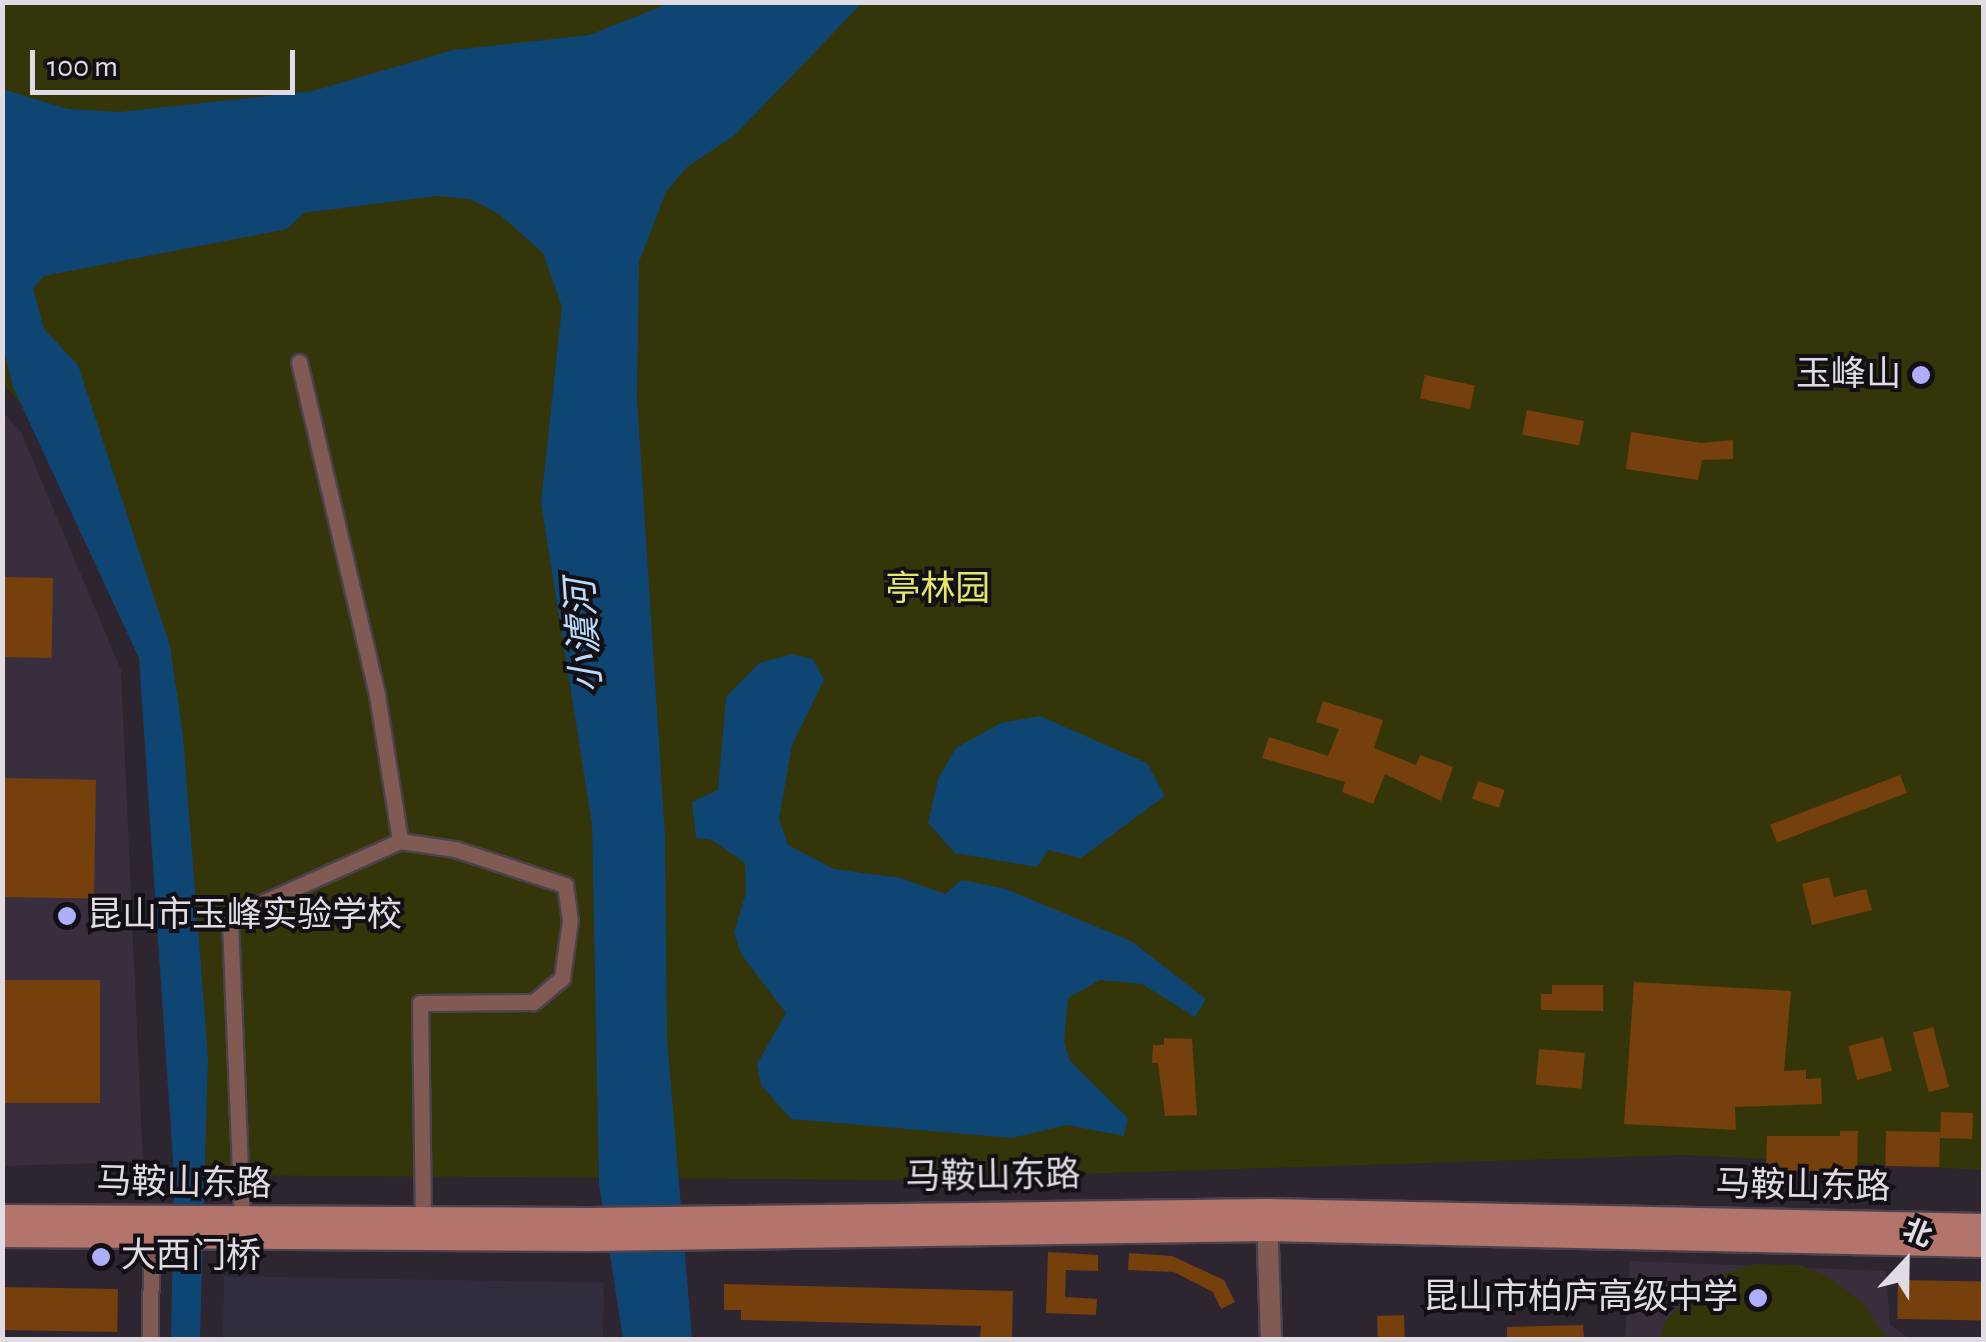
<!DOCTYPE html>
<meta charset="utf-8">
<style>
body{margin:0}
#map{position:relative;width:1986px;height:1342px;overflow:hidden;background:#2d2530;font-family:"Alegreya Sans","Noto Sans SC",sans-serif}
div>[style]{position:absolute}
.commercial>*{inset:0;background:#312d3d;transform-origin:0 0}
.built>*{inset:0;background:#382e3d}
.green>*{inset:0;background:#343508}
.water>*{inset:0;background:#0f4573}
.building>*{inset:0;background:#75400b;transform-origin:0 0}
.roads{filter:drop-shadow(2px 0 #4a424d) drop-shadow(-2px 0 #4a424d) drop-shadow(0 2px #4a424d) drop-shadow(0 -2px #4a424d)}
.minor>*{height:15px;margin:-7.5px;padding:0 7.5px;transform-origin:7.5px;border-radius:7.5px;background:#815a54}
.tertiary>*{height:20px;margin:-10px;padding:0 10px;transform-origin:10px;border-radius:10px;background:#815a54}
.secondary>*{height:22px;margin:-11px;padding:0 11px;transform-origin:11px;border-radius:11px;background:#b3746c}
.dots>*{width:28px;height:28px;translate:-50% -50%;box-sizing:border-box;border:5px solid #131015;border-radius:50%}
span{translate:-50% -50%;white-space:nowrap;text-align:center;line-height:1.15;-webkit-text-stroke:8px #131015;paint-order:stroke}
.poi-label{font-size:35px;color:#e1dce3}
.right{translate:-100% -50%;text-align:right}
.left{translate:0 -50%;text-align:left}
.park-label{font-size:35px;color:#e3e869}
.street-label{font-size:35px;color:#e1dce3}
.water-label{font-size:38px;color:#badbfe;font-style:italic}
.frame{position:absolute;inset:0;border:5px solid #e1dce3;pointer-events:none}
.north{position:absolute;left:1856px;top:1212px;width:100px;height:100px;-webkit-text-stroke:8px #131015;paint-order:stroke;rotate:22deg;font-size:28px;font-weight:700;line-height:40px;text-align:center;color:#e1dce3}
.north::after{content:'';display:block;margin:auto;width:35px;height:45px;background:#e1dce3;clip-path:polygon(50% 0,100% 100%,50% 72%,0 100%)}
.scale{position:absolute;left:30px;top:50px;width:265px;height:45px;box-sizing:border-box;border:5px solid #e1dce3;border-top:0;padding-left:12px;font-size:30px;line-height:35px;white-space:nowrap;color:#e1dce3;-webkit-text-stroke:8px #131015;paint-order:stroke}
</style>
<div id="map">
<div class="commercial">
<div style="left:224px;top:1276px;width:380px;height:64px;rotate:1deg"></div>
</div>
<div class="built">
<div style="clip-path:polygon(2px 411px,21px 432px,121px 670px,143px 1162px,3px 1166px)"></div>
<div style="clip-path:polygon(1630px 1261px,1886px 1271px,1890px 1325px,1910px 1339px,1625px 1340px)"></div>
</div>
<div class="green">
<div style="clip-path:polygon(2px 3px,1983px 3px,1983px 1170px,1684px 1155px,887px 1180px,174px 1175px,139px 658px,25px 409px,3px 383px)"></div>
<div style="clip-path:polygon(1754px 1264px,1800px 1265px,1828px 1277px,1863px 1303px,1887px 1339px,1659px 1339px,1665px 1321px,1708px 1279px)"></div>
</div>
<div class="water">
<div style="clip-path:polygon(670px 3px,862px 3px,735px 135px,686px 168px,666px 192px,639px 262px,637px 399px,665px 836px,667px 1038px,692px 1339px,623px 1339px,599px 1183px,592px 824px,541px 503px,562px 307px,543px 253px,499px 214px,470px 199px,437px 196px,304px 213px,287px 229px,44px 276px,33px 288px,44px 329px,78px 365px,119px 490px,170px 646px,183px 736px,208px 1057px,200px 1339px,171px 1339px,174px 1175px,139px 658px,13px 387px,2px 342px,2px 89px,68px 109px,120px 112px,313px 91px,453px 50px,589px 35px)"></div>
<div style="clip-path:polygon(792px 654px,813px 659px,824px 680px,792px 745px,779px 819px,788px 845px,834px 869px,901px 878px,945px 894px,962px 880px,1006px 889px,1131px 941px,1206px 999px,1195px 1017px,1142px 984px,1100px 980px,1068px 998px,1064px 1042px,1070px 1061px,1128px 1118px,1124px 1136px,1067px 1125px,1012px 1138px,791px 1119px,761px 1085px,757px 1064px,786px 1013px,741px 954px,734px 932px,746px 893px,745px 863px,712px 840px,696px 838px,692px 802px,718px 790px,726px 697px,759px 663px)"></div>
<div style="clip-path:polygon(1040px 716px,1147px 763px,1165px 796px,1081px 858px,1048px 850px,1037px 867px,955px 853px,928px 823px,938px 779px,956px 748px,1001px 723px)"></div>
</div>
<div class="building">
<div style="left:1425px;top:375px;width:51px;height:24px;rotate:12deg"></div>
<div style="left:1527px;top:410px;width:58px;height:25px;rotate:11deg"></div>
<div style="clip-path:polygon(1631px 432px,1701px 443px,1733px 440px,1733px 459px,1702px 460px,1698px 480px,1626px 469px)"></div>
<div style="left:2px;top:577px;width:51px;height:80px;rotate:1deg"></div>
<div style="clip-path:polygon(1323px 701px,1383px 720px,1374px 748px,1416px 765px,1420px 755px,1453px 767px,1441px 801px,1385px 774px,1373px 804px,1342px 792px,1345px 782px,1262px 758px,1269px 737px,1328px 756px,1339px 729px,1316px 722px)"></div>
<div style="left:1900px;top:775px;width:19px;height:139px;rotate:69deg"></div>
<div style="left:2px;top:778px;width:94px;height:119px;rotate:1deg"></div>
<div style="left:1478px;top:781px;width:28px;height:19px;rotate:18deg"></div>
<div style="clip-path:polygon(1829px 877px,1834px 897px,1866px 889px,1872px 910px,1812px 925px,1802px 884px)"></div>
<div style="left:2px;top:980px;width:98px;height:123px"></div>
<div style="clip-path:polygon(1634px 982px,1791px 991px,1784px 1071px,1806px 1070px,1806px 1079px,1821px 1078px,1822px 1104px,1735px 1107px,1736px 1130px,1624px 1124px)"></div>
<div style="clip-path:polygon(1552px 985px,1603px 985px,1603px 1011px,1541px 1010px,1541px 994px,1552px 994px)"></div>
<div style="left:1933px;top:1027px;width:62px;height:21px;rotate:75deg"></div>
<div style="left:1883px;top:1037px;width:35px;height:36px;rotate:75deg"></div>
<div style="clip-path:polygon(1164px 1038px,1192px 1039px,1197px 1115px,1165px 1116px,1158px 1063px,1152px 1063px,1153px 1045px,1164px 1045px)"></div>
<div style="left:1539px;top:1049px;width:46px;height:36px;rotate:5deg"></div>
<div style="left:1941px;top:1112px;width:32px;height:26px;rotate:2deg"></div>
<div style="clip-path:polygon(1840px 1131px,1858px 1131px,1857px 1173px,1766px 1170px,1767px 1136px,1840px 1136px)"></div>
<div style="left:1886px;top:1131px;width:54px;height:35px;rotate:1deg"></div>
<div style="clip-path:polygon(1048px 1252px,1098px 1255px,1098px 1271px,1066px 1270px,1065px 1297px,1097px 1299px,1096px 1315px,1046px 1313px)"></div>
<div style="clip-path:polygon(1129px 1253px,1172px 1256px,1224px 1280px,1235px 1302px,1221px 1309px,1213px 1292px,1174px 1272px,1128px 1270px)"></div>
<div style="left:1898px;top:1280px;width:86px;height:39px;rotate:1deg"></div>
<div style="clip-path:polygon(724px 1284px,1013px 1291px,1012px 1340px,980px 1340px,981px 1326px,741px 1320px,741px 1310px,724px 1310px)"></div>
<div style="left:2px;top:1287px;width:116px;height:43px;rotate:1deg"></div>
<div style="left:1404px;top:1315px;width:25px;height:27px;rotate:88deg"></div>
<div style="clip-path:polygon(1583px 1325px,1584px 1340px,1507px 1340px,1507px 1327px)"></div>
</div>
<div class="roads">
<div class="minor">
<div style="left:299px;top:362px;width:342px;rotate:76.8deg"></div>
<div style="left:377px;top:695px;width:148px;rotate:81deg"></div>
<div style="left:242px;top:1220px;width:303px;rotate:-92.3deg"></div>
<div style="left:230px;top:917px;width:186px;rotate:-24.1deg"></div>
<div style="left:400px;top:841px;width:56px;rotate:8.3deg"></div>
<div style="left:455px;top:849px;width:116px;rotate:18.1deg"></div>
<div style="left:565px;top:885px;width:35px;rotate:82deg"></div>
<div style="left:570px;top:920px;width:59px;rotate:97.9deg"></div>
<div style="left:562px;top:978px;width:38px;rotate:140deg"></div>
<div style="left:533px;top:1002px;width:113px;rotate:179.5deg"></div>
<div style="left:420px;top:1003px;width:217px;rotate:89.2deg"></div>
<div style="left:150px;top:1340px;width:102px;rotate:-89.4deg"></div>
</div>
<div class="tertiary">
<div style="left:1267px;top:1217px;width:123px;rotate:88.1deg"></div>
</div>
<div class="secondary">
<div style="left:2px;top:1216px;width:587px;rotate:0.29deg"></div>
<div style="left:589px;top:1219px;width:677px;rotate:-0.76deg"></div>
<div style="left:1266px;top:1210px;width:718px;rotate:1.2deg"></div>
<div style="left:2px;top:1236px;width:589px;rotate:0.39deg"></div>
<div style="left:591px;top:1240px;width:676px;rotate:-0.85deg"></div>
<div style="left:1267px;top:1230px;width:717px;rotate:1.28deg"></div>
</div>
</div>
<div class="dots">
<div style="left:1921px;top:375px;background:#afaefa"></div>
<div style="left:67px;top:916px;background:#afaefa"></div>
<div style="left:101px;top:1257px;background:#afaefa"></div>
<div style="left:1758px;top:1298px;background:#afaefa"></div>
</div>
<div class="poi-label">
<span class="right" style="left:1901px;top:375px">玉峰山</span>
<span class="left" style="left:87px;top:916px">昆山市玉峰实验学校</span>
<span class="left" style="left:121px;top:1257px">大西门桥</span>
<span class="right" style="left:1738px;top:1298px">昆山市柏庐高级中学</span>
</div>
<div class="park-label">
<span style="left:938px;top:590px">亭林园</span>
</div>
<div class="street-label">
<span style="left:993px;top:1177px;rotate:-1deg">马鞍山东路</span>
<span style="left:184px;top:1184px;rotate:1deg">马鞍山东路</span>
<span style="left:1803px;top:1187px;rotate:1deg">马鞍山东路</span>
</div>
<div class="water-label">
<span style="left:586px;top:636px;rotate:-94deg">小澞河</span>
</div>
<div class="frame"></div>
<div class="north">北</div>
<div class="scale">100 m</div>
</div>
